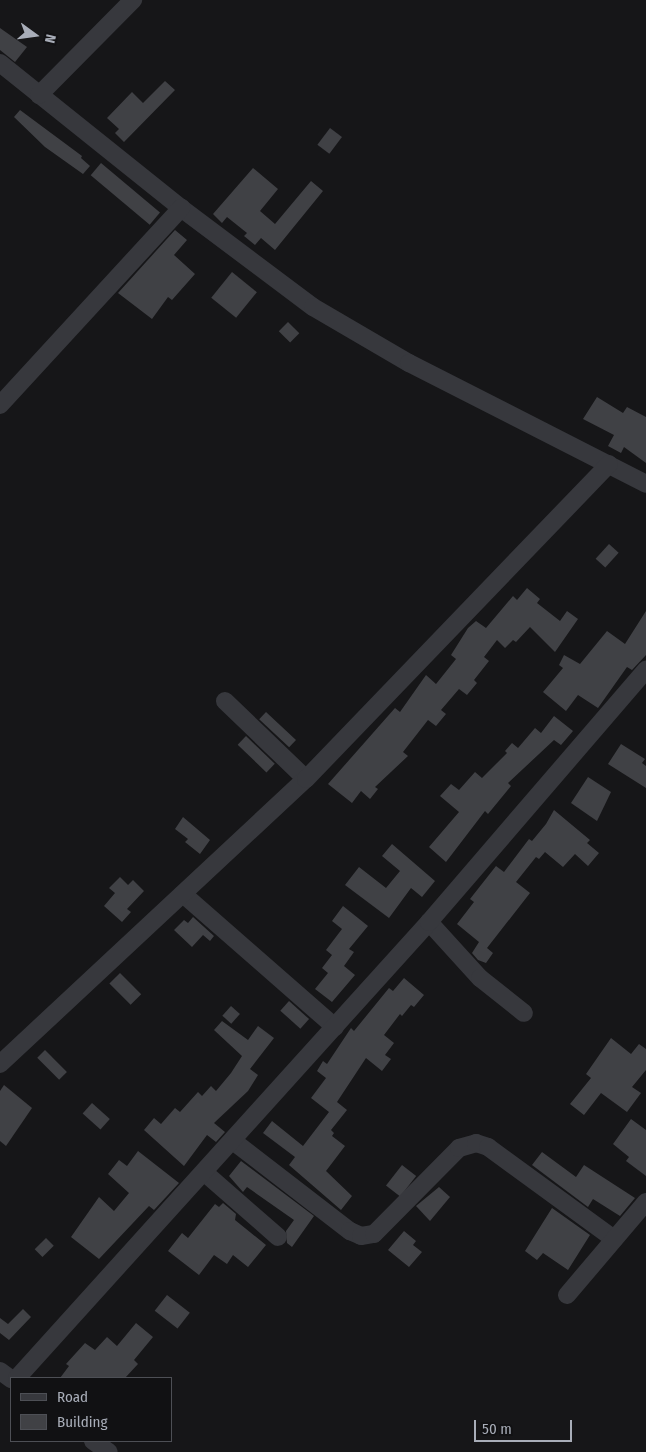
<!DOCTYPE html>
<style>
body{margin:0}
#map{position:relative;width:646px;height:1452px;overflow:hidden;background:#161618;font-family:"Fira Sans Condensed",sans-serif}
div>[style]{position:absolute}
.building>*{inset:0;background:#404145;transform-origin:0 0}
.minor>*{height:18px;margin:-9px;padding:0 9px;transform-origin:9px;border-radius:9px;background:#37383d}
span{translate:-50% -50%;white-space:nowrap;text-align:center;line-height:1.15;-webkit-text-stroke:4px #111113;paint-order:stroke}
.legend{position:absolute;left:10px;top:1377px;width:162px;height:65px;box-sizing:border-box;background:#111113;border:1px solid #4d4f55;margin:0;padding:6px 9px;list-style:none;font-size:15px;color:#a8adb8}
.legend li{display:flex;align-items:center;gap:10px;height:25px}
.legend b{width:25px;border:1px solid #4d4f55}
.north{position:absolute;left:10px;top:10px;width:50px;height:50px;-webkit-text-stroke:4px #111113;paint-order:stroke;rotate:104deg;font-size:14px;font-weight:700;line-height:20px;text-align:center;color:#a8adb8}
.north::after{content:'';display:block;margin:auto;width:18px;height:22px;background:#a8adb8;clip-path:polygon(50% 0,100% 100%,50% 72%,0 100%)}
.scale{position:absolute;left:474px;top:1420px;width:98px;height:22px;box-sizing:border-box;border:2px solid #a8adb8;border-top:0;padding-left:6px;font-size:15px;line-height:18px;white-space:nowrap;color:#a8adb8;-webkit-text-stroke:4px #111113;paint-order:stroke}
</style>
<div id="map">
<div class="building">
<div style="clip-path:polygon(0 28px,27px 47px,15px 62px,0 50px)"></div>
<div style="clip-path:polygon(165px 81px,175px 90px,124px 142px,115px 133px,119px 129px,107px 118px,132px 92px,143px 103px)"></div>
<div style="clip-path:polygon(20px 110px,82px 156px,81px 158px,90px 166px,83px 174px,45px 147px,14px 117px)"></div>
<div style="left:330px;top:128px;width:15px;height:21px;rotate:37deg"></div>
<div style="left:101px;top:163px;width:77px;height:16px;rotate:40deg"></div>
<div style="clip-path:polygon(253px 168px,278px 189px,260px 211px,275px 224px,311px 181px,323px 191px,275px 250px,261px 238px,255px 245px,244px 236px,247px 233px,227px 217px,222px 223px,213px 214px)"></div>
<div style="clip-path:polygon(175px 230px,187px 240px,174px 255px,195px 274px,172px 300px,168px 297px,152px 319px,118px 293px)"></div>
<div style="left:232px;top:272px;width:32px;height:33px;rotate:39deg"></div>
<div style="left:288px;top:322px;width:16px;height:13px;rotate:45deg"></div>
<div style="clip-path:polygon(597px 397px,623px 413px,627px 407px,646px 417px,646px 463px,624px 447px,621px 453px,608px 446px,614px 435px,583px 419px)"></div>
<div style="left:609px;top:544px;width:13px;height:20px;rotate:42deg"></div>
<div style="clip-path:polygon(527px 588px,540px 599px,537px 603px,560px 621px,567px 611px,578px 619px,555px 652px,530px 627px,516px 642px,513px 640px,505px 648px,497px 640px,484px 657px,489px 661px,474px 680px,477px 683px,467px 695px,459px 689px,441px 710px,446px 714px,436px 726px,428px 720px,403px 752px,408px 756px,375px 787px,378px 789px,370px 799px,361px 791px,352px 803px,328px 784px,395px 708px,400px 712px,426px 675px,436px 684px,456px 659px,451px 655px,468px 628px,476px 621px,486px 628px,513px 596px,517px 600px)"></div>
<div style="clip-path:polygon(646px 611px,646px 655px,632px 670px,627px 667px,598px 708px,578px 695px,566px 711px,543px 692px,563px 668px,559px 665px,564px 655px,580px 664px,607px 631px,625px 644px)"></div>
<div style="left:266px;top:712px;width:41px;height:10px;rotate:43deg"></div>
<div style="clip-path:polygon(554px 716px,573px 731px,561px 745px,554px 740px,508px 783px,511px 786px,488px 814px,485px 811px,446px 862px,429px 847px,459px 812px,440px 796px,451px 784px,459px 790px,475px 772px,482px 778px,507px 753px,505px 751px,512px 743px,518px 748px,535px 728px,541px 733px)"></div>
<div style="left:246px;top:736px;width:40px;height:12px;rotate:44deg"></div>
<div style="clip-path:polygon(621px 744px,645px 759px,642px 763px,646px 766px,646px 788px,608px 764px)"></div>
<div style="clip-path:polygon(588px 777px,611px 792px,597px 821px,571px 803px)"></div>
<div style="clip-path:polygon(554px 810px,590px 840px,587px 843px,599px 853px,588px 866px,575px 854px,563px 867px,545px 852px,539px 859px,536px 857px,516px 882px,530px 893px,487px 948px,493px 953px,486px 963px,478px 960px,472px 953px,479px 942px,457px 924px,474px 902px,470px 899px,496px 866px,504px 872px,529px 839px,532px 841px,546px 824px)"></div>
<div style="clip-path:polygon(183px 817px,210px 840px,200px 854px,185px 842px,188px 839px,175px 829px)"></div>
<div style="clip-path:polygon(392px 844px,435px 881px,422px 897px,411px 888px,389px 918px,345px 885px,359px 867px,386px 888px,400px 871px,382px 856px)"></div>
<div style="clip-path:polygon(120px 877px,128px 885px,133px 880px,144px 891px,127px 909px,131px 912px,122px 922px,104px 906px,115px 893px,109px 888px)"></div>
<div style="clip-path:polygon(343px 906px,368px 926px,349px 949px,354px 952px,344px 966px,355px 975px,332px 1002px,315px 989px,328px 973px,322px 968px,332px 955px,326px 950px,342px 929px,332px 921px)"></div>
<div style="clip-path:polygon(193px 917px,214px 936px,210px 941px,203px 935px,192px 947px,174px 930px,184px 920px,188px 923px)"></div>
<div style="left:120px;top:973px;width:30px;height:15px;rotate:45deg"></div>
<div style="clip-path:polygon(404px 978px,424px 995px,414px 1007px,411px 1005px,402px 1016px,400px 1014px,384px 1035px,394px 1043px,385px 1055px,391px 1059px,382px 1071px,366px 1058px,337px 1102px,347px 1110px,331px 1130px,334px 1133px,332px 1136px,345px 1146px,326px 1171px,352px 1196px,341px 1210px,289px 1165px,295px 1157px,263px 1133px,272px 1121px,303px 1146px,329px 1112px,311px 1098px,326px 1078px,317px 1071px,323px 1061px,327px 1064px,351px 1028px,354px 1031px,389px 988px,393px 991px)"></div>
<div style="left:289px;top:1001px;width:27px;height:13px;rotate:42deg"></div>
<div style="left:231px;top:1006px;width:12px;height:13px;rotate:42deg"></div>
<div style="clip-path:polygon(222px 1021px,248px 1040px,258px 1026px,274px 1038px,250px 1069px,258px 1075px,248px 1091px,214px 1123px,225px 1132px,216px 1142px,207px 1135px,184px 1166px,144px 1130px,154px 1118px,161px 1124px,175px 1108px,180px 1112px,198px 1092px,202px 1096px,211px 1086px,216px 1091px,231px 1073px,242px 1056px,214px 1030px)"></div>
<div style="clip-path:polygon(611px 1038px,631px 1054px,639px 1044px,646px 1049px,646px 1070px,632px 1087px,641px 1093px,627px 1112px,601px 1093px,584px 1115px,570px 1104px,591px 1078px,586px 1074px)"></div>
<div style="left:45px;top:1050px;width:31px;height:11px;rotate:45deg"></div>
<div style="clip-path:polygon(4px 1085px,32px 1108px,6px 1146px,0 1141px,0 1091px)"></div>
<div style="left:92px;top:1103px;width:24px;height:14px;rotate:42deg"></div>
<div style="clip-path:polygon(631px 1119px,646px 1130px,646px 1176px,626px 1161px,629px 1157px,613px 1144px)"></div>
<div style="clip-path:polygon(138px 1151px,179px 1183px,154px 1210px,149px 1206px,99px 1259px,71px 1237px,99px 1197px,114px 1211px,129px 1193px,108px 1174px,119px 1160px,127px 1166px)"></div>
<div style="clip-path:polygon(542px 1152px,576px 1177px,584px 1165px,635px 1198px,620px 1216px,593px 1199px,588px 1207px,532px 1165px)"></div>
<div style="clip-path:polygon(241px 1161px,314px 1216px,292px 1247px,287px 1243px,286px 1231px,294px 1220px,247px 1187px,243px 1192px,229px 1176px)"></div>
<div style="left:402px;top:1165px;width:18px;height:26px;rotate:38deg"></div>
<div style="clip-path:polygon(439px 1187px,450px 1197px,430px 1221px,416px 1206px)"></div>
<div style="clip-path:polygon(223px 1203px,236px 1214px,235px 1220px,266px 1245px,248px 1267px,233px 1255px,227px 1264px,214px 1255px,199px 1275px,168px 1251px,182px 1233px,188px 1238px,215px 1204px,219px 1207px)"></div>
<div style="clip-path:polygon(552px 1208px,590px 1235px,568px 1270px,543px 1253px,537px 1260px,525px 1251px)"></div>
<div style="clip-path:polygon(404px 1231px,416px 1241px,413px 1245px,422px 1252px,409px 1267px,388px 1250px)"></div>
<div style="left:46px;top:1238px;width:11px;height:16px;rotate:45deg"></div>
<div style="left:167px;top:1295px;width:29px;height:20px;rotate:38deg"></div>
<div style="clip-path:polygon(23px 1309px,31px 1317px,9px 1340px,0 1333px,0 1318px,8px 1324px)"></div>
<div style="clip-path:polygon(136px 1323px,153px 1337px,134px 1360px,138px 1364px,125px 1378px,60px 1378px,69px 1366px,66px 1364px,85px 1343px,95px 1350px,107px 1337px,117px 1346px)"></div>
</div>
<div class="minor">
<div style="left:0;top:63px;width:232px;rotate:38.7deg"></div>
<div style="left:181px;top:208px;width:165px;rotate:36.9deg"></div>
<div style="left:313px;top:307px;width:111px;rotate:30.3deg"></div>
<div style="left:409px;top:363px;width:266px;rotate:27deg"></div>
<div style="left:39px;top:95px;width:134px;rotate:-45.3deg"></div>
<div style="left:0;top:405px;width:268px;rotate:-47.4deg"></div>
<div style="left:225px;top:701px;width:112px;rotate:43.9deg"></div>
<div style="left:183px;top:894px;width:202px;rotate:41.2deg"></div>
<div style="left:429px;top:922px;width:76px;rotate:47.7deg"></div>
<div style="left:480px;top:978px;width:56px;rotate:38.5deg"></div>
<div style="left:0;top:1064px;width:418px;rotate:-43deg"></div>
<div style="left:306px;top:779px;width:437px;rotate:-46.1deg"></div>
<div style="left:233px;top:1141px;width:148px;rotate:37.6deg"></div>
<div style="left:350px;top:1231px;width:12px;rotate:24deg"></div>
<div style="left:361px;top:1236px;width:13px;rotate:-9deg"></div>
<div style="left:374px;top:1234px;width:121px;rotate:-45.3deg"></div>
<div style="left:459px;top:1148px;width:18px;rotate:-16deg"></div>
<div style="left:476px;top:1143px;width:13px;rotate:18deg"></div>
<div style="left:488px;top:1147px;width:156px;rotate:36.1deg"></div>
<div style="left:205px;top:1173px;width:97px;rotate:41.2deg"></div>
<div style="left:567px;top:1295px;width:122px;rotate:-49.7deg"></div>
<div style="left:0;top:1371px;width:14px;rotate:36deg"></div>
<div style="left:17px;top:1378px;width:615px;rotate:-47.9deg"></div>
<div style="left:429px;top:922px;width:333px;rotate:-49.3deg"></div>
<div style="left:93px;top:1441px;width:19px;rotate:35deg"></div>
</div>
<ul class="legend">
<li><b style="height:6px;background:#37383d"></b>Road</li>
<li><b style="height:14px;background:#404145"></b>Building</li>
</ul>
<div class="north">N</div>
<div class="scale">50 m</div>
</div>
